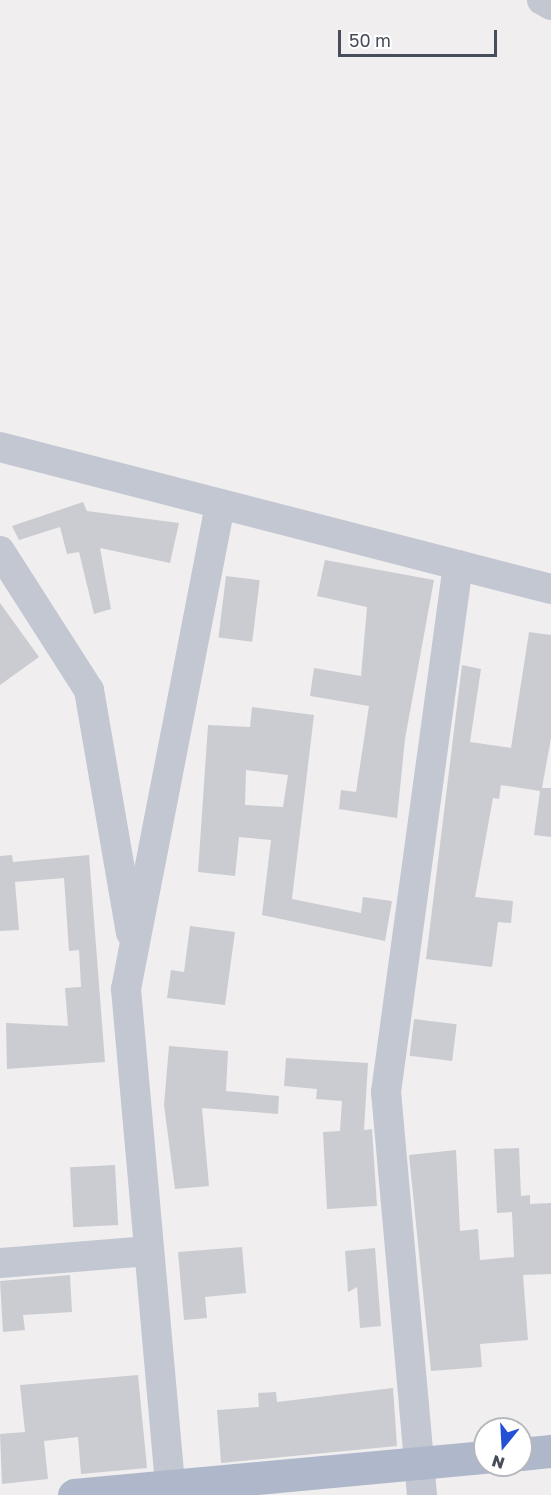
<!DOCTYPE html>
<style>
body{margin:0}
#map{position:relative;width:551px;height:1495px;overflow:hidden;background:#f0eeee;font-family:"Golos Text",sans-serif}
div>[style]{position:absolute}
.building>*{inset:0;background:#cbccd2;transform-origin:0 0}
.minor>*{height:30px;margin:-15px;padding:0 15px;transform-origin:15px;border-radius:15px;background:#c2c7d2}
.major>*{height:33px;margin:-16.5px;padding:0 16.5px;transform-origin:16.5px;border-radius:16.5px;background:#afb8cb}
span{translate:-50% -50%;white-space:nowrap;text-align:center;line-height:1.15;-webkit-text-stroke:5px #fff;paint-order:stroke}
.north{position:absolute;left:473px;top:1417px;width:60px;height:60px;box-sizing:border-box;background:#fff;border:2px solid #b5b8bd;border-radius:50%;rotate:198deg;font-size:16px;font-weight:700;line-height:24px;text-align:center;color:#474d5a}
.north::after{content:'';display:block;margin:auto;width:21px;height:27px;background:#2350d5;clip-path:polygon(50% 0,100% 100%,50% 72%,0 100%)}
.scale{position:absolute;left:338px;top:30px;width:159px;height:27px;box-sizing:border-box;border:3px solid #474d5a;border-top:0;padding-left:8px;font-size:18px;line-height:21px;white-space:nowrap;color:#474d5a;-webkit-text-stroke:4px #fff;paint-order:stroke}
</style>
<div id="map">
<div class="building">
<div style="clip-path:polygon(83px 502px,87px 511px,179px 523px,170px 563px,100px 548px,111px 609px,94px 614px,79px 552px,67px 554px,60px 527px,19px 540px,12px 526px)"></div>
<div style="clip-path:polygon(325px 560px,434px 580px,405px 739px,397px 818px,339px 809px,341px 790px,356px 792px,369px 706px,310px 696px,314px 668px,361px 676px,367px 607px,317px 596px)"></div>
<div style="left:226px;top:576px;width:34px;height:62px;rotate:7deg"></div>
<div style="clip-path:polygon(0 603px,39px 657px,0 685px)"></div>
<div style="clip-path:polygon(529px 632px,551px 635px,551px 738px,542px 788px,551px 788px,551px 837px,534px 835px,540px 791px,501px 785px,499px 799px,493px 798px,475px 897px,513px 901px,511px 923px,498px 922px,492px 967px,426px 959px,462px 665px,481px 669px,470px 742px,511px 748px)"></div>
<div style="clip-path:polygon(evenodd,252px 707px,314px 715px,292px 899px,361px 913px,363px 897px,392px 901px,385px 941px,262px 915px,271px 840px,239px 837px,235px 876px,198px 872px,208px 725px,250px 727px,252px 707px,246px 770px,288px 775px,283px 807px,245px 805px,246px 770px)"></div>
<div style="clip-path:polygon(12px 855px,13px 862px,89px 855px,105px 1062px,7px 1069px,6px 1023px,68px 1026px,65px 988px,81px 987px,79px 950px,69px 951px,64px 878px,15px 882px,19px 930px,0 931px,0 856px)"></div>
<div style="clip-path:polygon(190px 926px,235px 932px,225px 1005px,167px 998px,171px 970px,184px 972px)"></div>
<div style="left:414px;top:1019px;width:43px;height:37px;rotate:7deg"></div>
<div style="clip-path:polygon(169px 1046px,228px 1051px,226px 1091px,279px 1096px,278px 1114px,202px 1108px,209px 1186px,175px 1189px,164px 1105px)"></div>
<div style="clip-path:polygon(286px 1058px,368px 1063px,364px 1130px,372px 1129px,377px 1206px,327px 1209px,323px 1132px,340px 1131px,342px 1101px,316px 1099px,317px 1089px,284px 1086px)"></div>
<div style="clip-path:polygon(519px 1148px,521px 1196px,530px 1195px,530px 1204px,551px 1203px,551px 1274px,523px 1275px,528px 1340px,480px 1344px,482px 1367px,431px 1371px,409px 1155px,456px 1150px,460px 1231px,478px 1229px,480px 1260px,514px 1257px,512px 1212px,497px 1213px,494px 1149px)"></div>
<div style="left:115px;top:1165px;width:60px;height:45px;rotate:87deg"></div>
<div style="clip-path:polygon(242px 1247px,246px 1293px,205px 1297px,207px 1318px,184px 1320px,178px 1252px)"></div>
<div style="clip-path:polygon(375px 1248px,381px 1326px,360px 1328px,357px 1287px,348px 1292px,345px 1251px)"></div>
<div style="clip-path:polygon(70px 1275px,72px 1312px,23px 1315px,25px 1330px,3px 1332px,0 1281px)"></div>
<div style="clip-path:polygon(138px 1375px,147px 1468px,81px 1474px,78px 1437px,44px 1441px,48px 1479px,2px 1484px,0 1434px,25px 1432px,20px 1385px)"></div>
<div style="clip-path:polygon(393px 1388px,397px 1446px,221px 1463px,217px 1410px,259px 1407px,258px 1393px,276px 1392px,277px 1402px)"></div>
</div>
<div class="minor">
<div style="left:542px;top:0;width:10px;rotate:29deg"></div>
<div style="left:0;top:447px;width:569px;rotate:14.45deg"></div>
<div style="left:0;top:551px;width:165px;rotate:57.4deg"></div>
<div style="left:89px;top:690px;width:246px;rotate:80.2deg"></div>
<div style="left:0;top:1263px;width:149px;rotate:-4.6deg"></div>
<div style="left:171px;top:1495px;width:508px;rotate:-95.08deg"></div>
<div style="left:126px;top:989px;width:494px;rotate:-79deg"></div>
<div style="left:422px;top:1495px;width:405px;rotate:-95.1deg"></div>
<div style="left:386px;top:1092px;width:532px;rotate:-82.22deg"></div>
</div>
<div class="major">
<div style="left:521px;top:1454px;width:30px;rotate:-6deg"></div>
<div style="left:74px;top:1495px;width:413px;rotate:-5.3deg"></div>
</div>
<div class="north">N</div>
<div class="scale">50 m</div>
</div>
